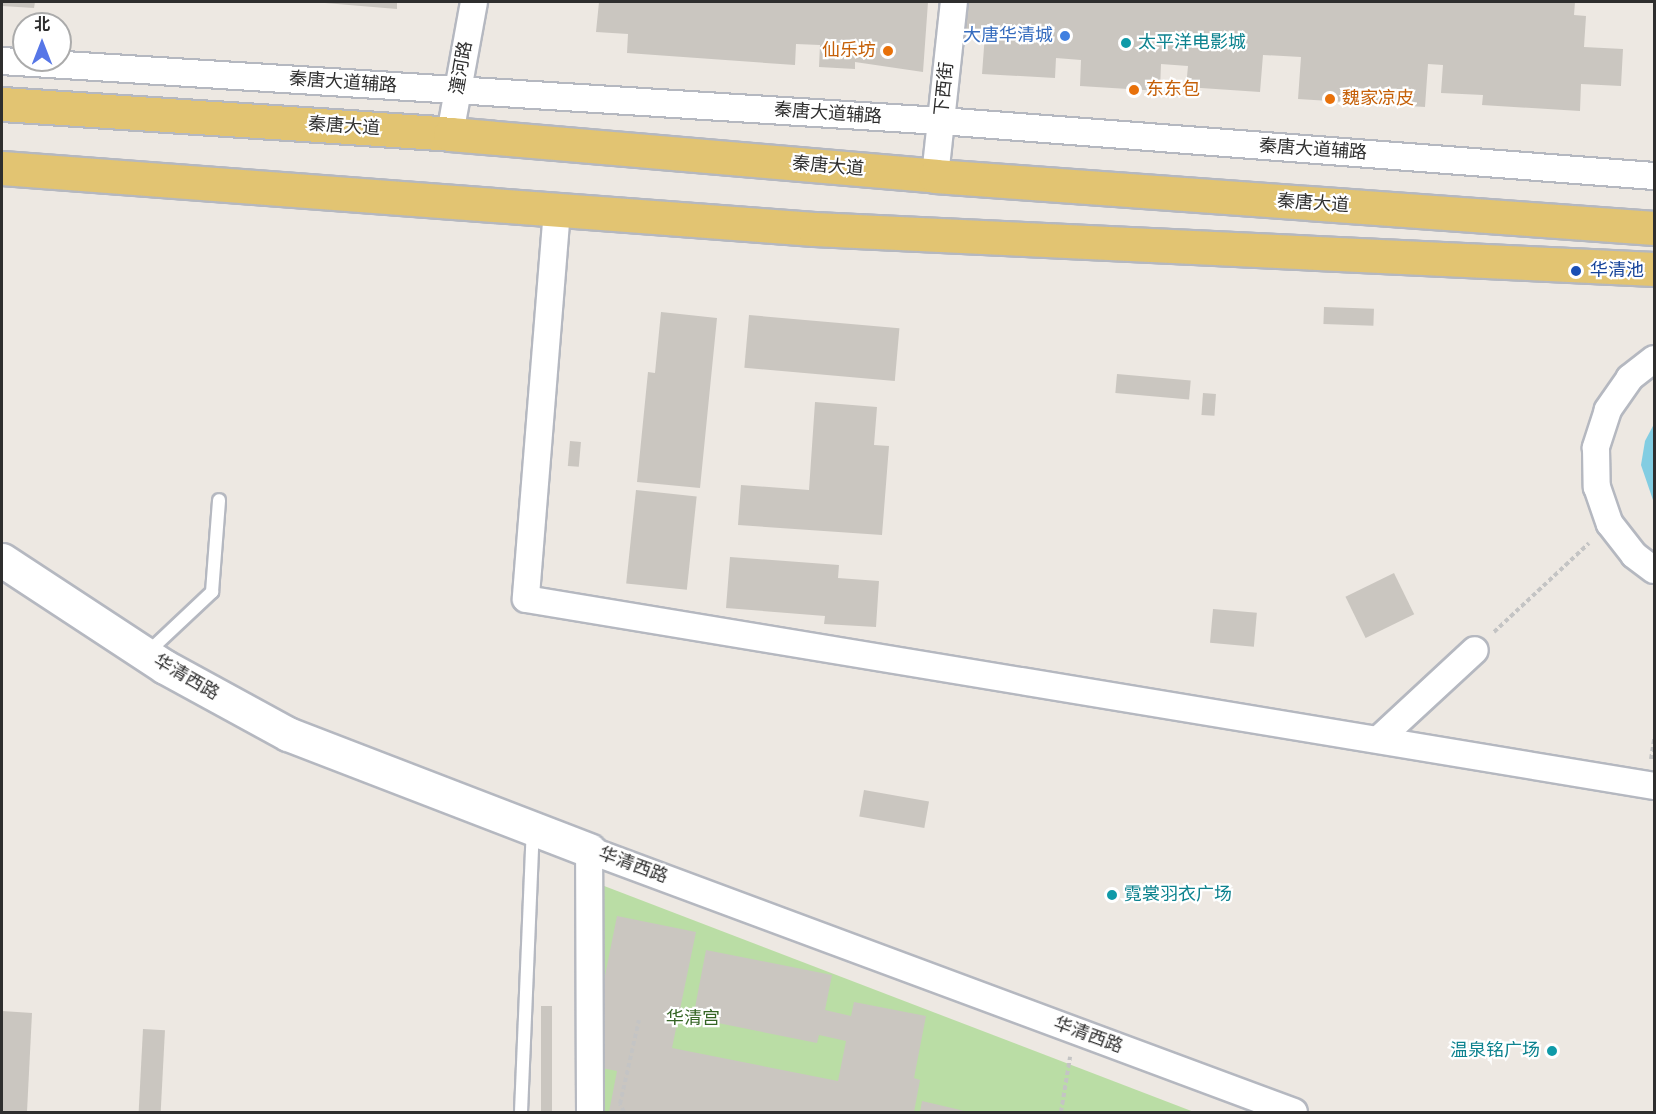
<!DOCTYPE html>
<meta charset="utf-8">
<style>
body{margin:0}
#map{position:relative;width:1656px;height:1114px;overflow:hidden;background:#ede8e2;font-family:"Sofia Sans Condensed","Noto Sans SC",sans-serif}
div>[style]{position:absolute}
.green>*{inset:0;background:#badda5}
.water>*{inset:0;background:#82cde2}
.building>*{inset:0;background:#cac6c0;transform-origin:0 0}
.path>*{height:4px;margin-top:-2px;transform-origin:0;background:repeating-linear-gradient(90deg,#c4c4c4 0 4.5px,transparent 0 7.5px)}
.roads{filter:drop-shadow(2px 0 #b5b8c0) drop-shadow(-2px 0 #b5b8c0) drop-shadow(0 2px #b5b8c0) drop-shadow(0 -2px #b5b8c0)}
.lane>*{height:12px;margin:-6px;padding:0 6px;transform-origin:6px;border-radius:6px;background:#fff}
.street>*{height:26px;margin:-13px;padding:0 13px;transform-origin:13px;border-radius:13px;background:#fff}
.secondary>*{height:33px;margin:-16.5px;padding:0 16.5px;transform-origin:16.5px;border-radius:16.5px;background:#fff}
.primary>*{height:33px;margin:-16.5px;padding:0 16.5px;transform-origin:16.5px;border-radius:16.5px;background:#e2c472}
.dots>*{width:16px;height:16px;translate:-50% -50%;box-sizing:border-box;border:3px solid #fff;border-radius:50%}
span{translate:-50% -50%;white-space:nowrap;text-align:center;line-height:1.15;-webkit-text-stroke:4.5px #fff;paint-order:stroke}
.shop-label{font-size:18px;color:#366cbe}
.right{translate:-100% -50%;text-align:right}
.culture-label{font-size:18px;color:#0d838f}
.left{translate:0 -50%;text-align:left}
.food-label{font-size:18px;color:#c56008}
.street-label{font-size:18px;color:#2e2e2e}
.transit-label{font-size:18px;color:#164399}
.park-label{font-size:18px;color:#346524}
.frame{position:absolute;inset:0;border:3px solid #2e2e2e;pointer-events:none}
.north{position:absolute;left:12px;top:12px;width:60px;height:60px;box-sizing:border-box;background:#fff;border:2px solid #ababab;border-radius:50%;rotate:0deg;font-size:16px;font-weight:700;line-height:24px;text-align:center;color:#2e2e2e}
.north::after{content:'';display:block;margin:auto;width:21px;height:27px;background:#5676e7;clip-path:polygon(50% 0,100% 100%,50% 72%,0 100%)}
</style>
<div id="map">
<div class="green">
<div style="clip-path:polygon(599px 884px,1194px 1112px,598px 1112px)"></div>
</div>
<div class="water">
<div style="clip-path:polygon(1654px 424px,1654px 503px,1641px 465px,1645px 441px)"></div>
</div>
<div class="building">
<div style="clip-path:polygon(2px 2px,35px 2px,34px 8px,2px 6px)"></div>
<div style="clip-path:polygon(313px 2px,397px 2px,397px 9px)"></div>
<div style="clip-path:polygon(599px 2px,928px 2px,923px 72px,855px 62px,855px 69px,819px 67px,820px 45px,796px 44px,795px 65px,627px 53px,628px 34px,596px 32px)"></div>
<div style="clip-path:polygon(956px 2px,1575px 2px,1574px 15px,1586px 16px,1584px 47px,1623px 49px,1621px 86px,1581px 84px,1580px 111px,1482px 105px,1483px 95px,1441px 93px,1443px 65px,1428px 64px,1425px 107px,1298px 99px,1301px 57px,1263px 55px,1260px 92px,1186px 87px,1188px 66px,1161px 64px,1160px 91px,1080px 86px,1081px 60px,1056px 58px,1055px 78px,982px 74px,985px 34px,954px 32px)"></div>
<div style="left:1324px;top:307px;width:50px;height:17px;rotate:2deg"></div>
<div style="clip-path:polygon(661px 312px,717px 318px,700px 488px,637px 482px,648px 372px,655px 373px)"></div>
<div style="left:749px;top:315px;width:151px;height:53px;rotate:5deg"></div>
<div style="left:1117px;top:374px;width:74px;height:19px;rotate:5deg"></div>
<div style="left:1203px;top:393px;width:13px;height:22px;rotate:4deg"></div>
<div style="clip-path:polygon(815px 402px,877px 407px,874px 445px,889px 446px,882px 535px,738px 525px,741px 485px,809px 490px)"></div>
<div style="left:570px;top:441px;width:11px;height:25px;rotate:5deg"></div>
<div style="left:636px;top:490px;width:61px;height:94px;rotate:6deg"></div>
<div style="clip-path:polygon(730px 557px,839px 565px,838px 578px,879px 581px,876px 627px,824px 624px,825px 616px,726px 608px)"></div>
<div style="left:1394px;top:573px;width:46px;height:54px;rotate:64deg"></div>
<div style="left:1213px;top:609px;width:44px;height:34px;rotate:5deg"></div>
<div style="left:864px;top:790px;width:66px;height:27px;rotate:10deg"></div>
<div style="clip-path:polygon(617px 916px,696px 932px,672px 1048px,838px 1081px,846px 1041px,819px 1035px,817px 1043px,693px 1018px,706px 950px,832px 975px,825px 1010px,851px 1016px,854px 1002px,926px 1016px,914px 1078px,920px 1080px,914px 1112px,609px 1112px,617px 1071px,587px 1065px)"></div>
<div style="left:541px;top:1006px;width:11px;height:106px"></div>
<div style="clip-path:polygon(2px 1011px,32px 1013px,27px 1112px,2px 1112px)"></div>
<div style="left:143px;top:1029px;width:22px;height:83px;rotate:3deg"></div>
<div style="clip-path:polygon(922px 1101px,969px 1112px,920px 1112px)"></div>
</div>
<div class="path">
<div style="left:1494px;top:632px;width:130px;rotate:-43.1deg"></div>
<div style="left:1651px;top:759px;width:20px;rotate:-81deg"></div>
<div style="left:624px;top:1112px;width:9px;rotate:-117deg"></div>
<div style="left:620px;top:1104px;width:86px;rotate:-77.3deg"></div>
<div style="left:1061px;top:1112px;width:56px;rotate:-80.7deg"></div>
</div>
<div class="roads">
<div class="lane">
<div style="left:146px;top:654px;width:91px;rotate:-43.2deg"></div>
<div style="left:212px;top:592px;width:92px;rotate:-85.6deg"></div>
<div style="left:521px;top:1112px;width:281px;rotate:-87.6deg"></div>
</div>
<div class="street">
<div style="left:2px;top:61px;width:941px;rotate:3.66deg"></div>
<div style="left:941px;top:121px;width:715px;rotate:4.41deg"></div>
<div style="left:450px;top:134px;width:134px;rotate:-79.7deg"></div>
<div style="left:935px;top:176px;width:175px;rotate:-83.8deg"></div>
<div style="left:557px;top:210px;width:390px;rotate:94.6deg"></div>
<div style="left:526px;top:599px;width:1143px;rotate:9.41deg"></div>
<div style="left:1654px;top:359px;width:31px;rotate:142deg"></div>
<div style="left:1630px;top:378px;width:39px;rotate:125deg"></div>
<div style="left:1608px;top:410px;width:40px;rotate:108deg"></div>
<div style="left:1596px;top:448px;width:39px;rotate:89deg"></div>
<div style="left:1597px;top:487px;width:39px;rotate:71deg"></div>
<div style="left:1610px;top:524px;width:39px;rotate:52deg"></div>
<div style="left:1634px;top:555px;width:25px;rotate:37deg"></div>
<div style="left:1380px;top:738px;width:129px;rotate:-42.8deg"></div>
<div style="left:590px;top:1112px;width:262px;rotate:-90.2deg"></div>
<div style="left:589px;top:850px;width:752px;rotate:20.39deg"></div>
</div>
<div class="secondary">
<div style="left:2px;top:560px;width:195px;rotate:33.3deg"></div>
<div style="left:165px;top:667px;width:140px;rotate:28.6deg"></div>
<div style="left:288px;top:734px;width:323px;rotate:21.1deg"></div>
</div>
<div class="primary">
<div style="left:2px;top:104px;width:449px;rotate:3.8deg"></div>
<div style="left:450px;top:134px;width:487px;rotate:4.9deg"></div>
<div style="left:935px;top:176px;width:721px;rotate:4.14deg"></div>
<div style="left:2px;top:168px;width:814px;rotate:4.3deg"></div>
<div style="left:814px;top:229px;width:841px;rotate:2.73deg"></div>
</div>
</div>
<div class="dots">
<div style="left:1065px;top:36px;background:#3f7fe0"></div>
<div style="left:1126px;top:43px;background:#0f9aa8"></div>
<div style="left:888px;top:51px;background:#e8710a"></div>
<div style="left:1134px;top:90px;background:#e8710a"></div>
<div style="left:1330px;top:99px;background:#e8710a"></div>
<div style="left:1576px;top:271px;background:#1a4fb4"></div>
<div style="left:1112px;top:895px;background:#0f9aa8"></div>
<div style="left:1552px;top:1051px;background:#0f9aa8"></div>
</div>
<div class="shop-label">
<span class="right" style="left:1053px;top:36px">大唐华清城</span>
</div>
<div class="culture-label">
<span class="left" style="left:1138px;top:43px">太平洋电影城</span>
<span class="left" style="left:1124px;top:895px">霓裳羽衣广场</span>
<span class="right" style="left:1540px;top:1051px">温泉铭广场</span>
</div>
<div class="food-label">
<span class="right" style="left:876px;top:51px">仙乐坊</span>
<span class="left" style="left:1146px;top:90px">东东包</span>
<span class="left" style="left:1342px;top:99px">魏家凉皮</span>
</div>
<div class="street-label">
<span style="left:462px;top:68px;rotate:-80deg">潼河路</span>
<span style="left:343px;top:83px;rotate:4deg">秦唐大道辅路</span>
<span style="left:945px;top:89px;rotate:-84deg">下西街</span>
<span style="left:828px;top:114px;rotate:4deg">秦唐大道辅路</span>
<span style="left:344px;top:127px;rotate:4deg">秦唐大道</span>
<span style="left:1313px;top:150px;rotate:4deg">秦唐大道辅路</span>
<span style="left:828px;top:167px;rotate:5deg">秦唐大道</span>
<span style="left:1313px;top:204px;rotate:4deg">秦唐大道</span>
<span style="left:186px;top:678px;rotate:30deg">华清西路</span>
<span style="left:633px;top:866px;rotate:20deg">华清西路</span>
<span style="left:1088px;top:1036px;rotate:20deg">华清西路</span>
</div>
<div class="transit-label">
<span class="left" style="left:1590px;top:271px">华清池</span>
</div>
<div class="park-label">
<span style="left:693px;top:1019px">华清宫</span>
</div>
<div class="frame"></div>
<div class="north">北</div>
</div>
